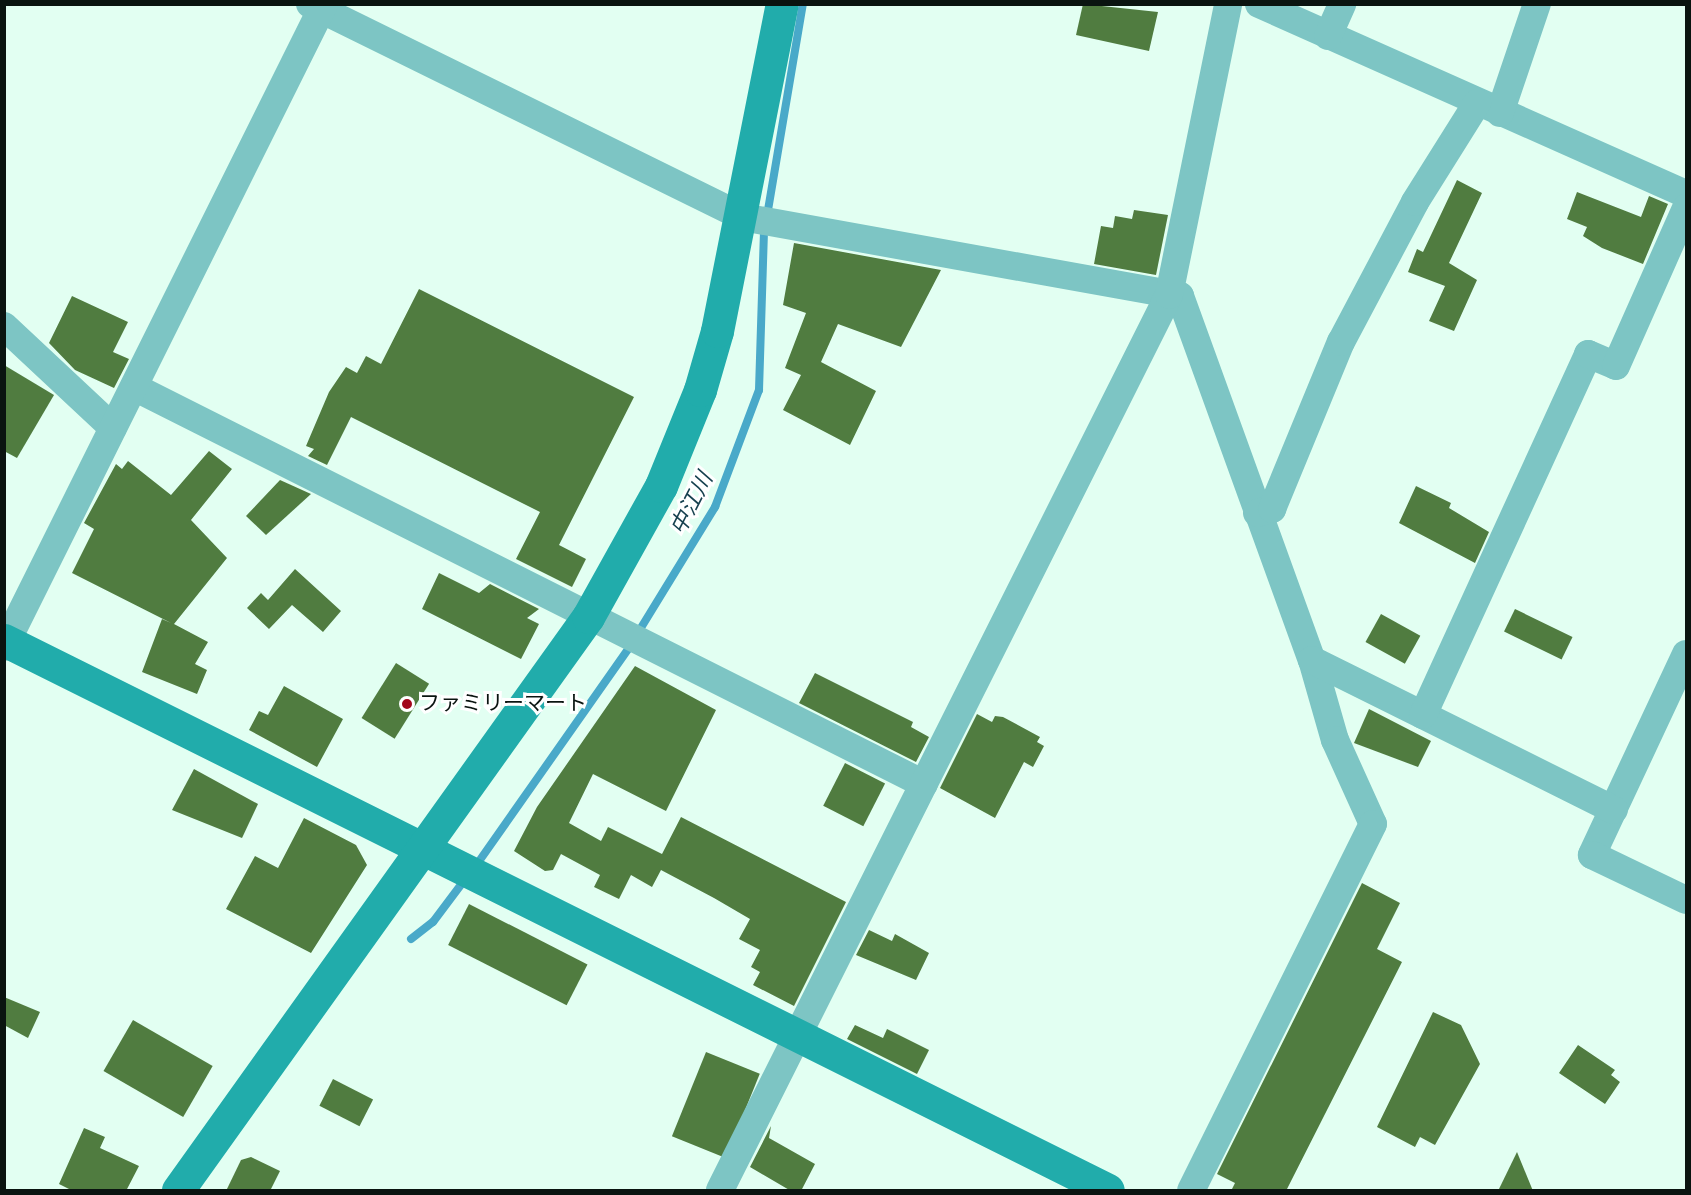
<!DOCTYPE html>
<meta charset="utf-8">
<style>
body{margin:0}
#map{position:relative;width:1691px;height:1195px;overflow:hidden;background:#e2fff2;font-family:"Sofia Sans Condensed","Noto Sans JP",sans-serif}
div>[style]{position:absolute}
.stream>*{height:8px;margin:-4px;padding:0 4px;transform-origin:4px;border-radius:4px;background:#49a9c9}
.building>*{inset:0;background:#507c40;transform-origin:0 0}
.street>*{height:28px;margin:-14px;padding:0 14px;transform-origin:14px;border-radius:14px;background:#7dc5c4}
.secondary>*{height:33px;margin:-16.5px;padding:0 16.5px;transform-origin:16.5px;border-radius:16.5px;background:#21acab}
.dots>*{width:16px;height:16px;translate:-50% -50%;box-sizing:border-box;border:3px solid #fff;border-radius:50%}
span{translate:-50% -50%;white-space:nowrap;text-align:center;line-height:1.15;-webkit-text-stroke:6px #fff;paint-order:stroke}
.poi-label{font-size:21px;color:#0a1410}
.left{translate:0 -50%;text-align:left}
.water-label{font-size:22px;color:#16414f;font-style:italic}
.frame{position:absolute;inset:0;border:6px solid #0a1410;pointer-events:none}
</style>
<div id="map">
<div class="stream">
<div style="left:767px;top:216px;width:215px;rotate:-80.4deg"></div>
<div style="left:475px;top:867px;width:266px;rotate:-54.9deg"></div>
<div style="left:628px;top:649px;width:167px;rotate:-58.5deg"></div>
<div style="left:715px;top:507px;width:125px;rotate:-69.4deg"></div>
<div style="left:759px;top:390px;width:162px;rotate:-88.2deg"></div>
<div style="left:411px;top:939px;width:28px;rotate:-38deg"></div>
<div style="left:433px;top:922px;width:55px;rotate:-53.1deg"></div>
</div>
<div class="building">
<div style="clip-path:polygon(1083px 4px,1158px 12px,1149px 51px,1076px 35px)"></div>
<div style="clip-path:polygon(1457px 180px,1482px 193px,1449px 263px,1477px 280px,1454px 331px,1429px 321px,1445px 286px,1408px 272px,1417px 249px,1423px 252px)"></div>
<div style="clip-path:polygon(1577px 192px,1641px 217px,1649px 196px,1668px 204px,1643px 264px,1602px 248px,1583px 236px,1587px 227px,1567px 219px)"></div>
<div style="clip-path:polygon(1134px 210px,1168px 215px,1156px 275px,1094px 264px,1101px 226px,1113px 228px,1115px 216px,1132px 219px)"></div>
<div style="clip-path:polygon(794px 243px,941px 270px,901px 347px,838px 324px,821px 362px,876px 391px,850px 445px,783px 410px,801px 375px,785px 368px,806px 313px,783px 305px)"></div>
<div style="clip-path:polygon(419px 289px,634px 397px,559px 545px,586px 559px,572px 587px,516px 559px,540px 512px,351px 417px,327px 465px,308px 456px,314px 449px,306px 446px,329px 392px,346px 367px,357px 373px,366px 356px,381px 364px)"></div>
<div style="clip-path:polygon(72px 296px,128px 322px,113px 352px,129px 359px,114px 388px,75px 370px,49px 343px)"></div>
<div style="clip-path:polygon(4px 365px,54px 395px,17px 458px,4px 451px)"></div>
<div style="clip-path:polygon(209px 451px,232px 469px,191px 520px,227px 558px,174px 624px,208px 642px,195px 664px,207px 670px,197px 694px,142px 672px,162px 619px,171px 623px,72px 573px,94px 529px,84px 523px,116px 464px,122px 469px,128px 461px,171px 495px)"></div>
<div style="clip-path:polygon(280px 480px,311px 494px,266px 535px,246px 516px)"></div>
<div style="clip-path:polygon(1416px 486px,1451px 503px,1449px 508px,1489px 532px,1475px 563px,1399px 523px)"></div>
<div style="clip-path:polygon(295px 569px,341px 611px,323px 632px,292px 605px,269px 629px,247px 608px,261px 593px,268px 600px)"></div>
<div style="clip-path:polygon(439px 573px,479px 593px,490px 584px,539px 609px,527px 618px,539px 624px,521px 659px,422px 609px)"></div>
<div style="left:1515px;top:609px;width:64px;height:25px;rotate:26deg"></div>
<div style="left:1381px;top:614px;width:45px;height:32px;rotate:29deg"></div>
<div style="left:396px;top:663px;width:39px;height:65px;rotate:32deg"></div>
<div style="clip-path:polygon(635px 666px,716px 710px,666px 811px,593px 774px,569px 823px,601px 841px,608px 827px,662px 854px,681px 817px,846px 902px,794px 1006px,753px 985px,760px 972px,751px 967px,760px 950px,739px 939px,750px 919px,714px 898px,661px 870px,652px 887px,631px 875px,619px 899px,594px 887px,600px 875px,561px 854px,553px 870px,545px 871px,514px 851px,537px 807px)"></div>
<div style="clip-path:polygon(815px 673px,913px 722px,911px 727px,929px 737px,916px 762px,799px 703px)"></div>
<div style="clip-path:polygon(284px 686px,343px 719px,317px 767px,249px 730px,259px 711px,268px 715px)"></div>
<div style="clip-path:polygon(1369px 709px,1431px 741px,1418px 767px,1354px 743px)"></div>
<div style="clip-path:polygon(977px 714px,992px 722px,995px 716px,1003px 717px,1040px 737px,1037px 742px,1044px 746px,1033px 767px,1024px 762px,995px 818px,940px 788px)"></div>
<div style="left:845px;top:763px;width:45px;height:48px;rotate:27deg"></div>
<div style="clip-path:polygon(194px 769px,258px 804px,242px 838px,172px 810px)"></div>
<div style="clip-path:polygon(304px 818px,356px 845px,367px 865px,311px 953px,226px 909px,255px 856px,278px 868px)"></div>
<div style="clip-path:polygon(1362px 883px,1400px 903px,1377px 949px,1402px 962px,1286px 1191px,1231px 1191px,1235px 1183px,1217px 1174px)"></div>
<div style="left:469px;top:904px;width:133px;height:46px;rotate:27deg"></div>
<div style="clip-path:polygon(869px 930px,892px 941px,895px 934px,929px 953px,916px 980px,856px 955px)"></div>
<div style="clip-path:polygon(4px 997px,40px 1012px,28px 1038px,4px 1025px)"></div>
<div style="clip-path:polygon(1433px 1012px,1461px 1025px,1480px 1064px,1435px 1145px,1420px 1137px,1415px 1147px,1377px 1127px)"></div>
<div style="left:133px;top:1020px;width:92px;height:59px;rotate:30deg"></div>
<div style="clip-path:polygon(855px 1025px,883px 1038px,887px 1029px,929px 1050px,917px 1074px,847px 1039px)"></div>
<div style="clip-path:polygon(1578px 1045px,1615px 1070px,1611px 1075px,1620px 1082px,1605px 1104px,1559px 1073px)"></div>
<div style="left:706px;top:1052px;width:58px;height:91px;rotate:22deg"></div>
<div style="left:333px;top:1079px;width:45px;height:30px;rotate:27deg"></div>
<div style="clip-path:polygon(771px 1126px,769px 1138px,815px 1164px,801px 1191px,791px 1191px,750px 1167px)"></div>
<div style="clip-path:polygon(84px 1128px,105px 1137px,100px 1148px,139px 1166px,126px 1191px,73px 1191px,59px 1184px)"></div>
<div style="clip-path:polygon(1517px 1152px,1533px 1191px,1498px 1191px)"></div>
<div style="clip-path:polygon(251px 1157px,280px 1171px,270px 1191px,226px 1191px,241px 1160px)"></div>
</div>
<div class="street">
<div style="left:310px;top:4px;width:482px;rotate:26.2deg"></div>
<div style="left:742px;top:217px;width:445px;rotate:10.2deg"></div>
<div style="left:1180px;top:296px;width:387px;rotate:70.1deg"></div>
<div style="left:1312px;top:660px;width:83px;rotate:74deg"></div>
<div style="left:1335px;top:740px;width:92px;rotate:65.7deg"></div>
<div style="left:1373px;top:824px;width:409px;rotate:116.4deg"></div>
<div style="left:1259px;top:4px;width:467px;rotate:24deg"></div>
<div style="left:1328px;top:36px;width:35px;rotate:-66deg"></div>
<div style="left:1500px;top:113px;width:115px;rotate:-71.3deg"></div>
<div style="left:4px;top:326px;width:149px;rotate:43.1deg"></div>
<div style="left:134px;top:387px;width:884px;rotate:26.68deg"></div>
<div style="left:1257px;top:513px;width:16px;rotate:-15deg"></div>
<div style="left:1272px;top:509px;width:181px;rotate:-67.6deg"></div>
<div style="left:1341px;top:342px;width:158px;rotate:-62.1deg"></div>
<div style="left:1415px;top:202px;width:117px;rotate:-57.9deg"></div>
<div style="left:4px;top:647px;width:718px;rotate:-63.54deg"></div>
<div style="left:1686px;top:654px;width:222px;rotate:115.1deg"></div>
<div style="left:1592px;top:855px;width:104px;rotate:25.6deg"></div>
<div style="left:1312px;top:660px;width:337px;rotate:26.4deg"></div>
<div style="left:1423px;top:715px;width:397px;rotate:-65.4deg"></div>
<div style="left:1588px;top:354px;width:30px;rotate:23deg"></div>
<div style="left:1616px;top:366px;width:173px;rotate:-66.1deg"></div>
<div style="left:720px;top:1190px;width:1001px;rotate:-63.36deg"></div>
<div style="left:1169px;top:295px;width:297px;rotate:-78.5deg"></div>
</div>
<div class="secondary">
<div style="left:4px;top:640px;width:1233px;rotate:26.48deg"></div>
<div style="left:178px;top:1190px;width:705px;rotate:-54.42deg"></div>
<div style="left:588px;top:617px;width:150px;rotate:-60.9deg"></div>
<div style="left:661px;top:486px;width:104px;rotate:-67.9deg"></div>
<div style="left:700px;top:390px;width:61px;rotate:-73.9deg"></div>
<div style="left:717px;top:331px;width:333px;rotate:-78.8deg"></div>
</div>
<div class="dots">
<div style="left:407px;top:704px;background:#a3071c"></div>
</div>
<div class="poi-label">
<span class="left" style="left:419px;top:704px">ファミリーマート</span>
</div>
<div class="water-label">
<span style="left:692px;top:504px;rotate:-63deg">中江川</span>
</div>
<div class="frame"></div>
</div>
